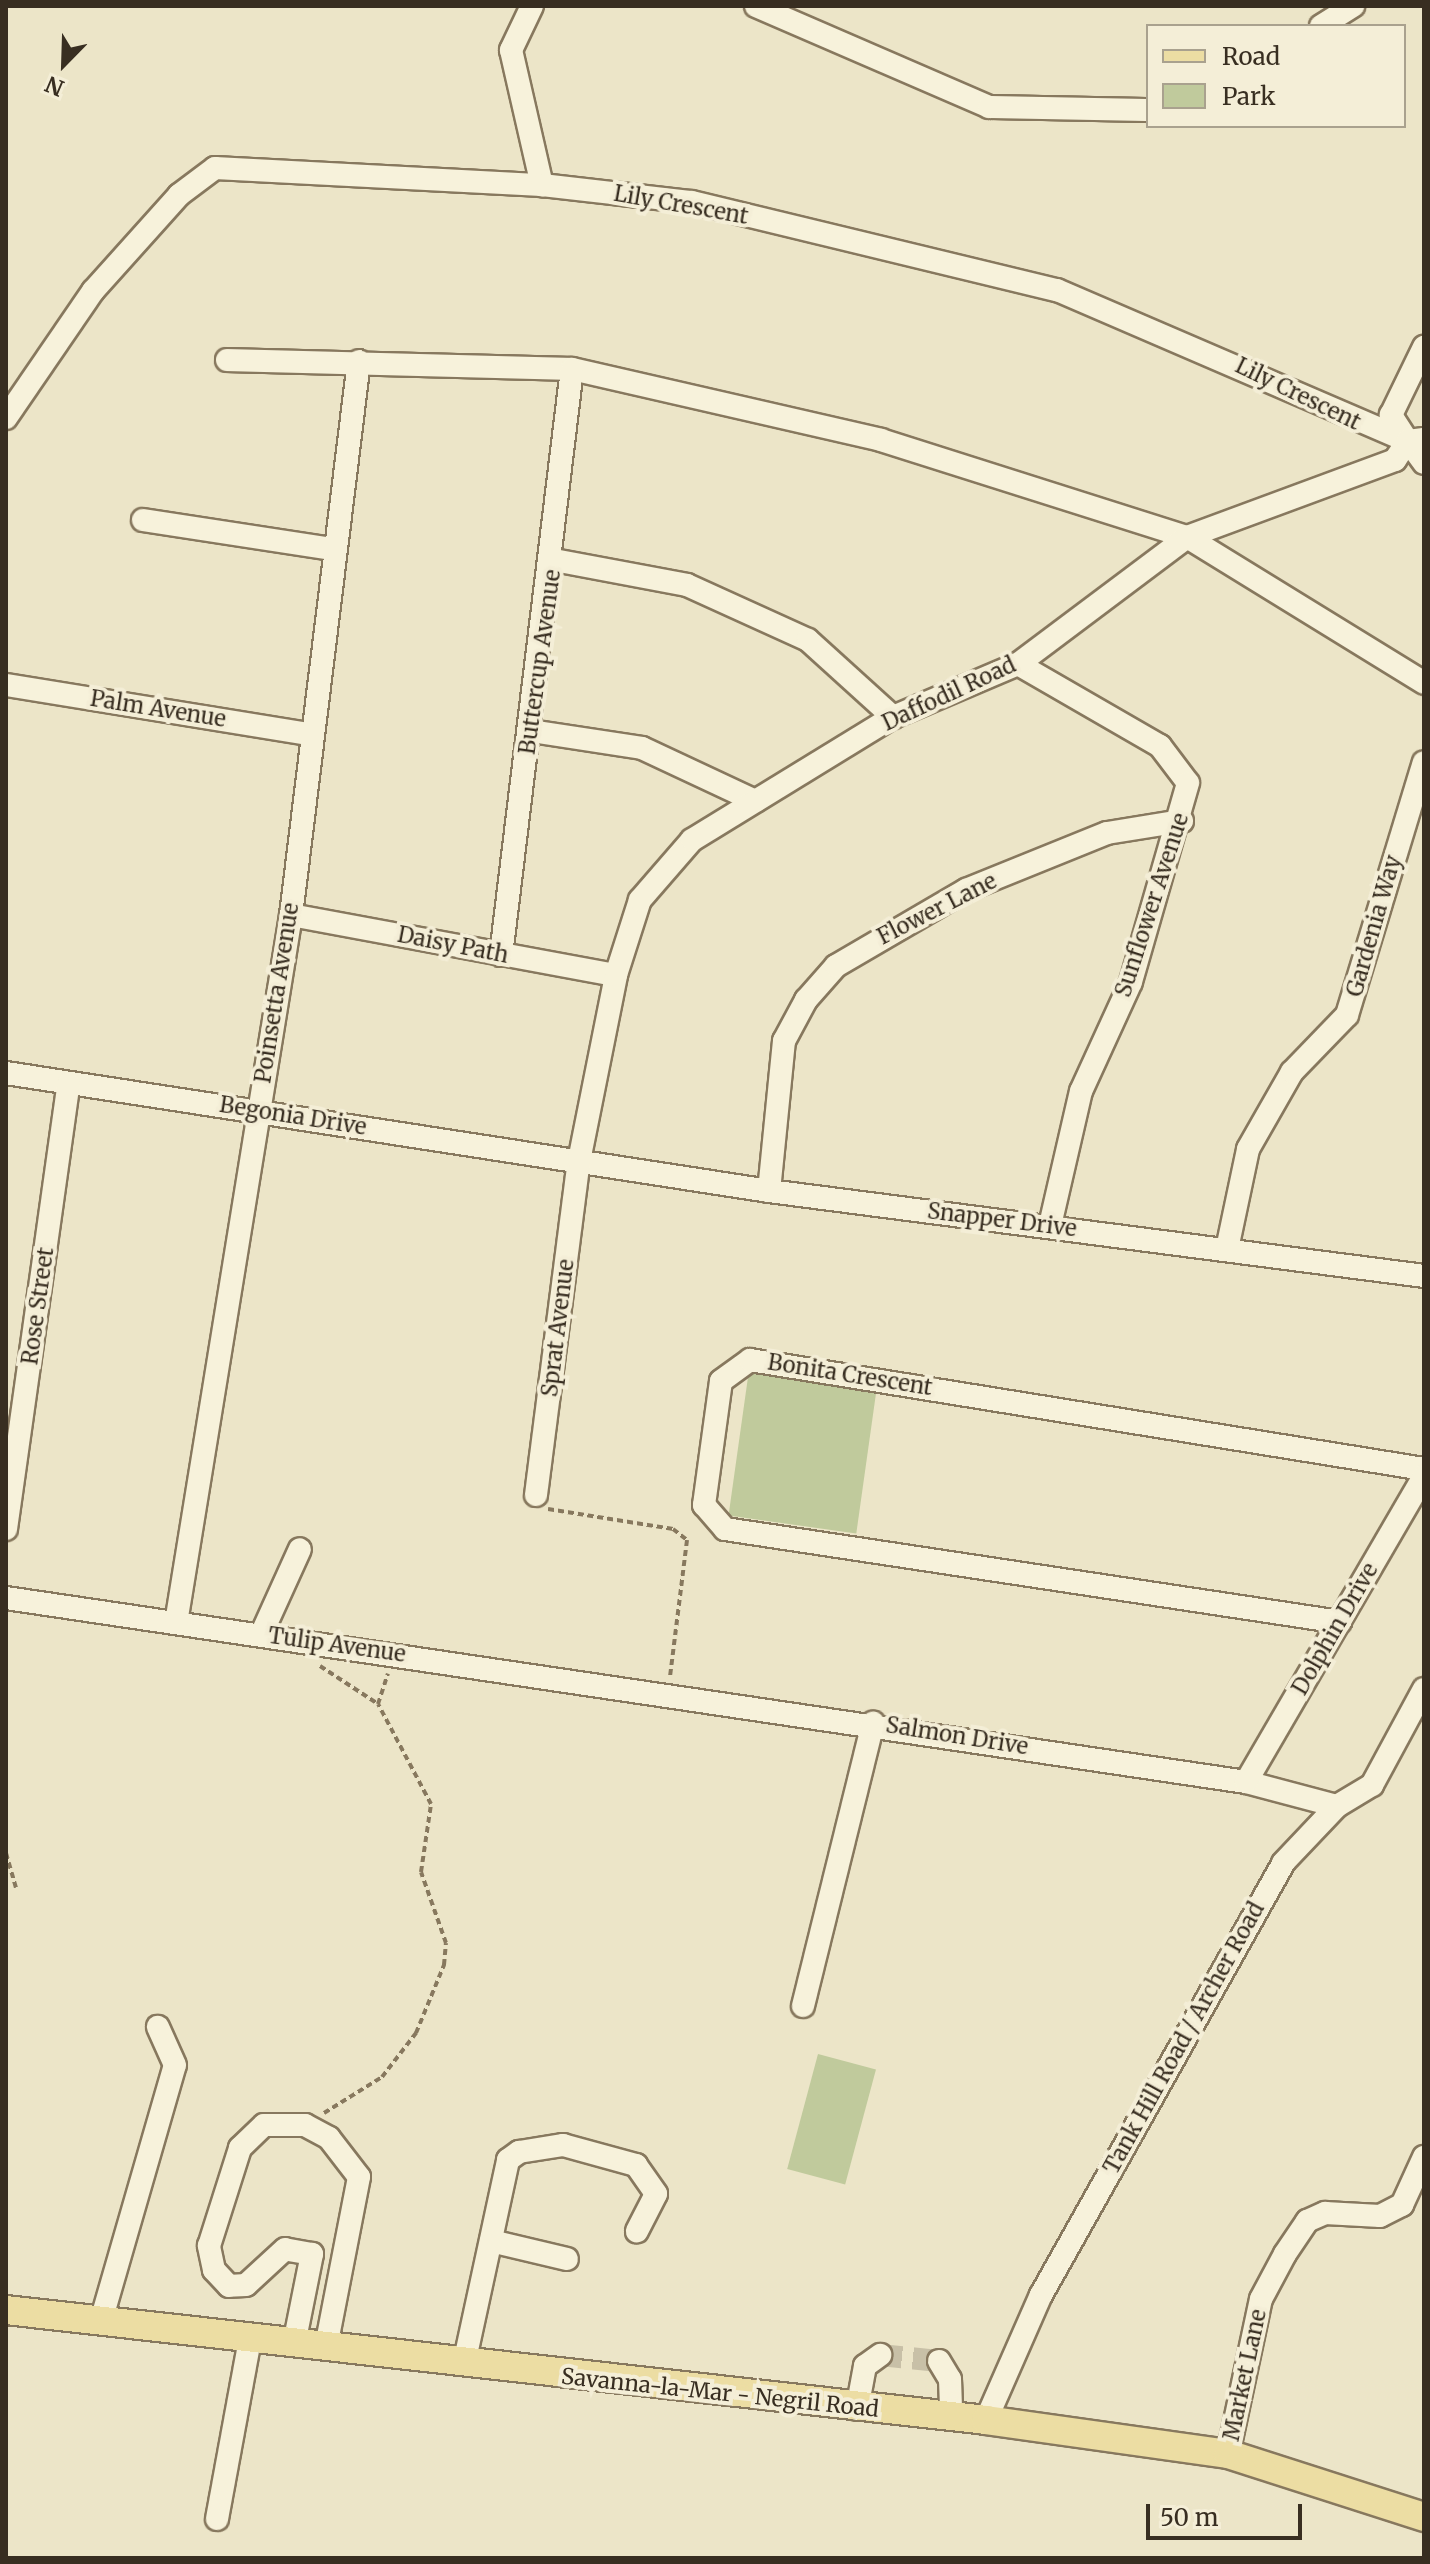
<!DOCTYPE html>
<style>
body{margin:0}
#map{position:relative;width:1430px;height:2564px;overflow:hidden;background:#ece5c8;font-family:Merriweather,serif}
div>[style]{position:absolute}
.green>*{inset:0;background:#c0ca9c;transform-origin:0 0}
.minor-tunnel>*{height:22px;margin-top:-11px;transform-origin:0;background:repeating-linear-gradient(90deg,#c8c0a7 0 22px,transparent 0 33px)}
.path>*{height:4px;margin-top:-2px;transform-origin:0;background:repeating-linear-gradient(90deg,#87785e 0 6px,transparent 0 10px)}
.roads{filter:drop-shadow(2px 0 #87785e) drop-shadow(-2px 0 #87785e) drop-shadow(0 2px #87785e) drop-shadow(0 -2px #87785e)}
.minor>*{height:22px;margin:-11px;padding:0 11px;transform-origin:11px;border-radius:11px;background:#f7f2db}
.major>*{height:28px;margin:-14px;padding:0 14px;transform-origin:14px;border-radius:14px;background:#ecdda3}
span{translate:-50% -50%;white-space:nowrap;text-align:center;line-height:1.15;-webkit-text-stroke:8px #f4eed7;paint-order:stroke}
.street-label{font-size:22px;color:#382e21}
.frame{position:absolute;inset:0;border:8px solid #382e21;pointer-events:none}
.legend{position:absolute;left:1146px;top:24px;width:260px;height:104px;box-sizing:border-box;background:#f4eed7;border:2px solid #a9a18e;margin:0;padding:10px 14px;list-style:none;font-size:24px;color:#382e21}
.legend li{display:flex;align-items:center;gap:16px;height:40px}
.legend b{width:40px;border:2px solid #a9a18e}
.north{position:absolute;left:24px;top:24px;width:80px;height:80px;-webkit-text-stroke:6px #f4eed7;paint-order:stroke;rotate:203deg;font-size:22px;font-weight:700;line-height:32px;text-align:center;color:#382e21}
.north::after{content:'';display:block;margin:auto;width:28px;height:36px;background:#382e21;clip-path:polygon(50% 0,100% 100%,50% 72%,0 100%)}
.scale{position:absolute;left:1146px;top:2504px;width:156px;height:36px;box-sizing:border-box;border:4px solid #382e21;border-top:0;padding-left:10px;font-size:24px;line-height:28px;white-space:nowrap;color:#382e21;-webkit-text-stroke:6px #f4eed7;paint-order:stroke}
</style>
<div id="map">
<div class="green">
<div style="left:749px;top:1370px;width:129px;height:147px;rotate:8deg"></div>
<div style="left:818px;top:2054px;width:60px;height:119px;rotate:15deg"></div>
</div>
<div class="minor-tunnel">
<div style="left:880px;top:2355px;width:59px;rotate:5.8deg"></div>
</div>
<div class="path">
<div style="left:548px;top:1509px;width:127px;rotate:9.1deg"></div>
<div style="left:673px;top:1529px;width:18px;rotate:38deg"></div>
<div style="left:687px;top:1540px;width:138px;rotate:97.1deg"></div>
<div style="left:320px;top:1666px;width:69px;rotate:33.2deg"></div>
<div style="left:6px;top:1853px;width:36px;rotate:74deg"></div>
<div style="left:324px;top:2113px;width:68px;rotate:-31.8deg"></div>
<div style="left:382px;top:2077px;width:56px;rotate:-52.3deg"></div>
<div style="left:416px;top:2033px;width:74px;rotate:-67.6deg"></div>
<div style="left:444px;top:1965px;width:22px;rotate:-85deg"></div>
<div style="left:446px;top:1943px;width:75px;rotate:-109.4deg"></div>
<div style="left:421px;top:1872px;width:69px;rotate:-81.6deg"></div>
<div style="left:431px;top:1804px;width:113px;rotate:-117.9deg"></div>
<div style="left:378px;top:1704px;width:32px;rotate:-72deg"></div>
</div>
<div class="roads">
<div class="minor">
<div style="left:532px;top:6px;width:49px;rotate:115.5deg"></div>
<div style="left:511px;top:50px;width:139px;rotate:77.1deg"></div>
<div style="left:756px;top:6px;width:254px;rotate:23.4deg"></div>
<div style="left:989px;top:107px;width:159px;rotate:1.1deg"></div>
<div style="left:1321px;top:26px;width:38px;rotate:-32deg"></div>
<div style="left:227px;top:360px;width:345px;rotate:1.5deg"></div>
<div style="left:572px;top:369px;width:317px;rotate:12.9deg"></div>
<div style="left:881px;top:440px;width:321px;rotate:17.6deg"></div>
<div style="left:1187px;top:537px;width:278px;rotate:31.6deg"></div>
<div style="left:6px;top:418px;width:154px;rotate:-55.6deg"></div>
<div style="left:93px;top:291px;width:129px;rotate:-48.1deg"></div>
<div style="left:179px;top:195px;width:45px;rotate:-36.9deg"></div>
<div style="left:215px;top:168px;width:327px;rotate:3deg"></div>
<div style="left:542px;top:185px;width:151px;rotate:6.5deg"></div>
<div style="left:692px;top:202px;width:375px;rotate:13.6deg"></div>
<div style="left:1057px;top:290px;width:382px;rotate:23.3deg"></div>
<div style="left:1408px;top:441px;width:27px;rotate:54deg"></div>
<div style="left:1407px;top:440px;width:30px;rotate:-123deg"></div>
<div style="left:1391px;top:415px;width:76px;rotate:-64.1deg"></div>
<div style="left:143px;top:520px;width:191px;rotate:8.7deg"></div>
<div style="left:554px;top:560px;width:135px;rotate:10.6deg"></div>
<div style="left:687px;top:585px;width:133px;rotate:24.4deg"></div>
<div style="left:808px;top:640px;width:115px;rotate:42.2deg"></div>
<div style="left:1018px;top:664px;width:164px;rotate:30deg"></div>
<div style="left:1160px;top:746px;width:46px;rotate:52.9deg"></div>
<div style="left:1188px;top:783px;width:207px;rotate:106deg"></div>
<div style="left:1131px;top:982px;width:120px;rotate:114.6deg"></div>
<div style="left:1081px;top:1091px;width:138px;rotate:103deg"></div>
<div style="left:6px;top:685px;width:307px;rotate:9.2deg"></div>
<div style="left:531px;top:731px;width:112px;rotate:8.7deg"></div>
<div style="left:642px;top:748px;width:125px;rotate:25.1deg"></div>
<div style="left:291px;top:915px;width:330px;rotate:10.5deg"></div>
<div style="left:501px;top:955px;width:590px;rotate:-83.09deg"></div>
<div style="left:6px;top:1073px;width:772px;rotate:8.79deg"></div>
<div style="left:769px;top:1191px;width:660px;rotate:7.39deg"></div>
<div style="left:769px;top:1191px;width:151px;rotate:-84.3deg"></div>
<div style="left:784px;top:1041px;width:47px;rotate:-61.8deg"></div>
<div style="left:806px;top:1000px;width:45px;rotate:-48.6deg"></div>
<div style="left:836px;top:966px;width:151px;rotate:-30.3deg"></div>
<div style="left:966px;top:890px;width:152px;rotate:-22deg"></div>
<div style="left:1107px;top:833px;width:76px;rotate:-9.1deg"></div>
<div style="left:1227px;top:1249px;width:102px;rotate:-78.1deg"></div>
<div style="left:1248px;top:1149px;width:89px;rotate:-60.3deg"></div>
<div style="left:1292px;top:1072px;width:79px;rotate:-46deg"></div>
<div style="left:1347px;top:1015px;width:264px;rotate:-73.1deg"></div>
<div style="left:536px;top:1495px;width:337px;rotate:-82.7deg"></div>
<div style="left:579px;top:1161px;width:190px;rotate:-78.7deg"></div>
<div style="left:616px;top:975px;width:79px;rotate:-72.3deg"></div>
<div style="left:640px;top:900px;width:79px;rotate:-49.1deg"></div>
<div style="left:692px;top:840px;width:236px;rotate:-31.5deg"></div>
<div style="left:893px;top:717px;width:136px;rotate:-23deg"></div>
<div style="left:1018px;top:664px;width:211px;rotate:-36.9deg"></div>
<div style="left:1187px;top:537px;width:222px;rotate:-20.3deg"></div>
<div style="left:1395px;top:460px;width:23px;rotate:-56deg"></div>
<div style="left:1408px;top:441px;width:14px;rotate:-8deg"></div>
<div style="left:6px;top:1529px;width:450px;rotate:-82deg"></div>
<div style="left:6px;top:1598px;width:1254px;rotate:8.44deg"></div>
<div style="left:1246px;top:1782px;width:94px;rotate:14.8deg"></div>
<div style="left:1340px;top:1622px;width:622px;rotate:-171.4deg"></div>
<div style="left:725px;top:1529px;width:32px;rotate:-131deg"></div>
<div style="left:704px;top:1505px;width:125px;rotate:-82.2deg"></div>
<div style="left:721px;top:1381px;width:36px;rotate:-36deg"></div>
<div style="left:750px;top:1360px;width:683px;rotate:9.19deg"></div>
<div style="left:176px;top:1623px;width:717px;rotate:-80.77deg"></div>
<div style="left:291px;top:915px;width:558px;rotate:-83deg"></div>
<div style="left:261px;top:1635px;width:94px;rotate:-65.6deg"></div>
<div style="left:1246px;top:1782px;width:354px;rotate:-59.8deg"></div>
<div style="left:803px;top:2006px;width:292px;rotate:-76.1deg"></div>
<div style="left:491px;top:2241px;width:78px;rotate:13.3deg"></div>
<div style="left:101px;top:2321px;width:266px;rotate:-73.9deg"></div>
<div style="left:175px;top:2065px;width:42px;rotate:-114.1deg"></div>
<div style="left:294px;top:2344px;width:92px;rotate:-78.7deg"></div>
<div style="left:312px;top:2254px;width:27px;rotate:-170deg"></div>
<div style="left:285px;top:2249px;width:53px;rotate:137.3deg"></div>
<div style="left:246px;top:2285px;width:17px;rotate:177deg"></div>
<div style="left:229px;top:2286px;width:22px;rotate:-133deg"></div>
<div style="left:214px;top:2270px;width:25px;rotate:-102deg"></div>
<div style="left:209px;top:2246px;width:103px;rotate:-72.4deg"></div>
<div style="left:240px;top:2148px;width:33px;rotate:-44deg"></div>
<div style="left:264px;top:2125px;width:41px"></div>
<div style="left:305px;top:2125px;width:27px;rotate:28deg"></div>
<div style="left:329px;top:2138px;width:49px;rotate:52.4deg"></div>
<div style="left:359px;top:2177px;width:173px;rotate:101deg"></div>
<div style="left:939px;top:2361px;width:21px;rotate:59deg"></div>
<div style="left:950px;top:2379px;width:38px;rotate:88deg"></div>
<div style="left:464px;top:2364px;width:209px;rotate:-77.8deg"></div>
<div style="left:508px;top:2160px;width:14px;rotate:-36deg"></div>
<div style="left:519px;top:2152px;width:45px;rotate:-9deg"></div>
<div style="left:563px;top:2145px;width:76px;rotate:15.3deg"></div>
<div style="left:636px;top:2165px;width:35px;rotate:55deg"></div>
<div style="left:656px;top:2194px;width:42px;rotate:117.2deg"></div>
<div style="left:857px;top:2409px;width:44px;rotate:-79.5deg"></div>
<div style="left:865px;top:2366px;width:19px;rotate:-36deg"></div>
<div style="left:986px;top:2420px;width:137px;rotate:-66.3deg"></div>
<div style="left:1041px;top:2295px;width:495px;rotate:-60.7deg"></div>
<div style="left:1283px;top:1863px;width:79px;rotate:-46.5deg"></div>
<div style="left:1337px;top:1806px;width:41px;rotate:-31deg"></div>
<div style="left:1372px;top:1785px;width:109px;rotate:-61.6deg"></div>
<div style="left:1228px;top:2454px;width:158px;rotate:-78deg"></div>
<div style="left:1261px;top:2299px;width:51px;rotate:-61.9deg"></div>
<div style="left:1285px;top:2254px;width:40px;rotate:-56deg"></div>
<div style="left:1307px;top:2221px;width:20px;rotate:-24deg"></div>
<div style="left:1325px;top:2213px;width:55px;rotate:3.1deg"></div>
<div style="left:1380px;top:2216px;width:25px;rotate:-27deg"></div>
<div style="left:1402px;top:2205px;width:53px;rotate:-65.4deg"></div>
<div style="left:217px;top:2519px;width:183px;rotate:-79.6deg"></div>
</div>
<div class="major">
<div style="left:6px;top:2310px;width:986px;rotate:6.4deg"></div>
<div style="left:986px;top:2420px;width:244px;rotate:8deg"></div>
<div style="left:1228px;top:2454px;width:206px;rotate:17.8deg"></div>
</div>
</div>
<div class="street-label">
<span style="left:681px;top:205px;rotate:10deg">Lily Crescent</span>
<span style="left:1298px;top:394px;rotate:26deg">Lily Crescent</span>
<span style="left:540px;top:662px;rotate:-82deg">Buttercup Avenue</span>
<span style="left:949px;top:694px;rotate:-25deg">Daffodil Road</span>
<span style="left:158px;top:709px;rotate:9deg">Palm Avenue</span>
<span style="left:1152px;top:905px;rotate:-72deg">Sunflower Avenue</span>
<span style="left:937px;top:909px;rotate:-27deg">Flower Lane</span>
<span style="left:1374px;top:926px;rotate:-74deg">Gardenia Way</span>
<span style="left:453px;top:945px;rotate:11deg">Daisy Path</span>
<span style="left:277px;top:993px;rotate:-81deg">Poinsetta Avenue</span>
<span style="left:293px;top:1116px;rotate:9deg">Begonia Drive</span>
<span style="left:1002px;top:1220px;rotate:7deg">Snapper Drive</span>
<span style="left:38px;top:1306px;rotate:-82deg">Rose Street</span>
<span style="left:558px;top:1328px;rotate:-83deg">Sprat Avenue</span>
<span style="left:850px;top:1375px;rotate:9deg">Bonita Crescent</span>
<span style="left:1335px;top:1629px;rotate:-60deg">Dolphin Drive</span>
<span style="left:337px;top:1645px;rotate:8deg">Tulip Avenue</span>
<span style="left:957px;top:1736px;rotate:9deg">Salmon Drive</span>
<span style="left:1184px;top:2038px;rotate:-61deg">Tank Hill Road / Archer Road</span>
<span style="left:1245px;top:2375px;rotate:-78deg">Market Lane</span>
<span style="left:720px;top:2393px;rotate:6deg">Savanna-la-Mar - Negril Road</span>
</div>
<div class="frame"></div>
<ul class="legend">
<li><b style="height:10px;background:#ecdda3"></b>Road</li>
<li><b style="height:22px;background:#c0ca9c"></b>Park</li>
</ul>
<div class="north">N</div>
<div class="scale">50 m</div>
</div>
